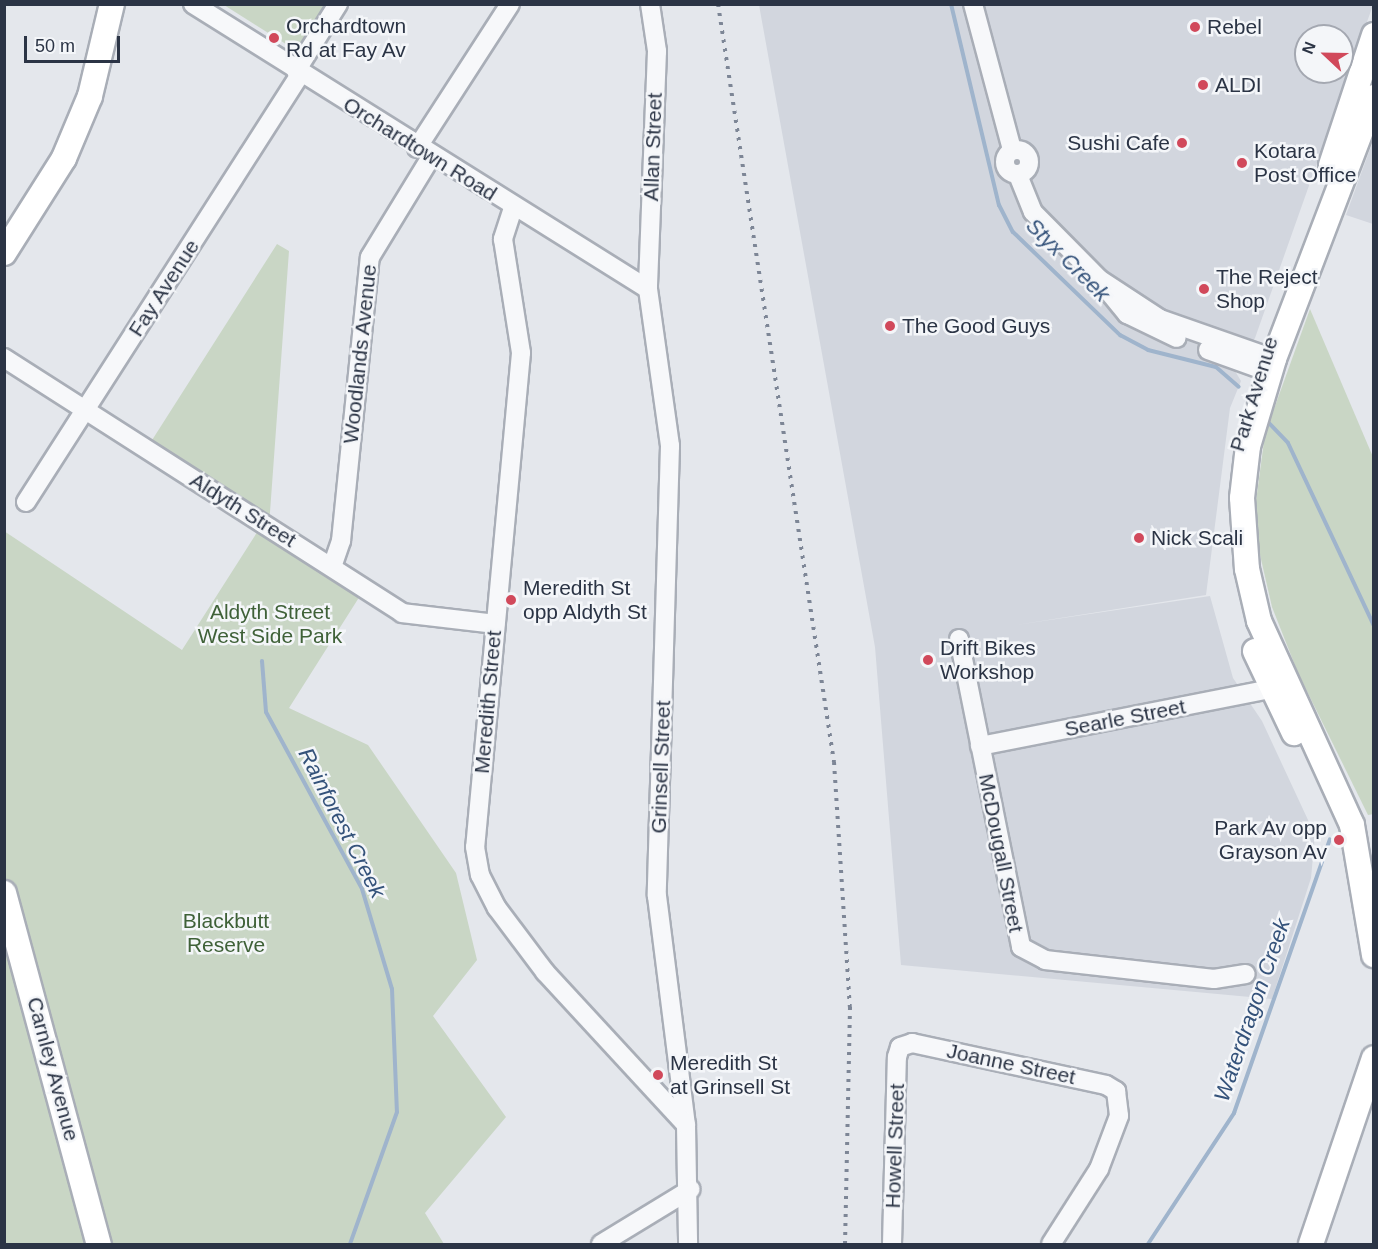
<!DOCTYPE html>
<style>
body{margin:0}
#map{position:relative;width:1378px;height:1249px;overflow:hidden;background:#e4e7ec;font-family:Arial,sans-serif}
div>[style]{position:absolute}
.built>*{inset:0;background:#d2d6de}
.green>*{inset:0;background:#c9d6c5}
.stream>*{height:4px;margin:-2px;padding:0 2px;transform-origin:2px;border-radius:2px;background:#9fb4cc}
.roads{filter:drop-shadow(2px 0 #a9aeb7) drop-shadow(-2px 0 #a9aeb7) drop-shadow(0 2px #a9aeb7) drop-shadow(0 -2px #a9aeb7)}
.minor>*{height:18px;margin:-9px;padding:0 9px;transform-origin:9px;border-radius:9px;background:#f7f8fa}
.minor>.ring{margin:-9px;padding:0;box-sizing:content-box;background:none;border:18px solid #f7f8fa;border-radius:50%}
.major>*{height:24px;margin:-12px;padding:0 12px;transform-origin:12px;border-radius:12px;background:#fff}
.rail>*{height:4px;margin-top:-2px;transform-origin:0;background:repeating-linear-gradient(90deg,#7d8696 0 3px,transparent 0 9px)}
.dots>*{width:16px;height:16px;translate:-50% -50%;box-sizing:border-box;border:3px solid #f4f6f9;border-radius:50%}
span{translate:-50% -50%;white-space:nowrap;text-align:center;line-height:1.15;-webkit-text-stroke:5px #f4f6f9;paint-order:stroke}
.poi-label{font-size:21px;color:#2b3445}
.left{translate:0 -50%;text-align:left}
.right{translate:-100% -50%;text-align:right}
.street-label{font-size:21px;color:#2b3445}
.park-label{font-size:21px;color:#3f6138}
.water-label{font-size:22px;color:#34527a;font-style:italic}
.frame{position:absolute;inset:0;border:6px solid #2b3445;pointer-events:none}
.north{position:absolute;left:1294px;top:24px;width:60px;height:60px;box-sizing:border-box;background:#f4f6f9;border:2px solid #a4a8b1;border-radius:50%;rotate:292deg;font-size:16px;font-weight:700;line-height:24px;text-align:center;color:#2b3445}
.north::after{content:'';display:block;margin:auto;width:21px;height:27px;background:#d1495b;clip-path:polygon(50% 0,100% 100%,50% 72%,0 100%)}
.scale{position:absolute;left:24px;top:36px;width:96px;height:27px;box-sizing:border-box;border:3px solid #2b3445;border-top:0;padding-left:8px;font-size:18px;line-height:21px;white-space:nowrap;color:#2b3445;-webkit-text-stroke:4px #f4f6f9;paint-order:stroke}
</style>
<div id="map">
<div class="built">
<div style="clip-path:polygon(evenodd,759px 5px,1373px 5px,1255px 338px,1235px 371px,1241px 381px,1230px 408px,1206px 595px,1016px 625px,1210px 596px,1233px 678px,1262px 721px,1315px 835px,1311px 878px,1272px 999px,901px 965px,875px 647px,759px 5px,1306px 36px,1342px 36px,1342px 72px,1306px 72px,1306px 36px)"></div>
<div style="clip-path:polygon(1373px 141px,1373px 224px,1346px 215px)"></div>
</div>
<div class="green">
<div style="clip-path:polygon(224px 5px,327px 5px,297px 51px)"></div>
<div style="clip-path:polygon(277px 244px,289px 251px,269px 526px,365px 588px,289px 708px,368px 745px,456px 873px,477px 960px,433px 1016px,506px 1117px,425px 1213px,444px 1244px,5px 1244px,4px 531px,182px 650px,263px 523px,147px 448px)"></div>
<div style="clip-path:polygon(1310px 309px,1373px 457px,1374px 814px,1368px 815px,1298px 673px,1272px 607px,1258px 546px,1256px 501px,1265px 434px)"></div>
</div>
<div class="stream">
<div style="left:951px;top:4px;width:207px;rotate:76.6deg"></div>
<div style="left:999px;top:205px;width:30px;rotate:63deg"></div>
<div style="left:1013px;top:232px;width:149px;rotate:43.9deg"></div>
<div style="left:1120px;top:335px;width:32px;rotate:28deg"></div>
<div style="left:1148px;top:350px;width:70px;rotate:14deg"></div>
<div style="left:1216px;top:367px;width:30px;rotate:41deg"></div>
<div style="left:1267px;top:421px;width:30px;rotate:46deg"></div>
<div style="left:1288px;top:443px;width:202px;rotate:64.8deg"></div>
<div style="left:262px;top:661px;width:51px;rotate:85.5deg"></div>
<div style="left:266px;top:712px;width:201px;rotate:61.5deg"></div>
<div style="left:362px;top:889px;width:104px;rotate:73.3deg"></div>
<div style="left:392px;top:989px;width:123px;rotate:87.7deg"></div>
<div style="left:397px;top:1112px;width:140px;rotate:109.6deg"></div>
<div style="left:1148px;top:1244px;width:157px;rotate:-56.7deg"></div>
<div style="left:1234px;top:1113px;width:290px;rotate:-70.7deg"></div>
</div>
<div class="roads">
<div class="minor">
<div style="left:193px;top:4px;width:537px;rotate:32.06deg"></div>
<div style="left:650px;top:4px;width:48px;rotate:81.5deg"></div>
<div style="left:657px;top:51px;width:238px;rotate:92.2deg"></div>
<div style="left:648px;top:289px;width:159px;rotate:82deg"></div>
<div style="left:670px;top:446px;width:450px;rotate:91.7deg"></div>
<div style="left:657px;top:896px;width:231px;rotate:82.8deg"></div>
<div style="left:686px;top:1125px;width:119px;rotate:89deg"></div>
<div style="left:973px;top:4px;width:151px;rotate:75deg"></div>
<div style="left:296px;top:71px;width:79px;rotate:-57.9deg"></div>
<div style="left:417px;top:148px;width:171px;rotate:-57.1deg"></div>
<div class="ring" style="left:1005px;top:150px;width:6px;height:6px"></div>
<div style="left:1018px;top:175px;width:40px;rotate:68deg"></div>
<div style="left:1033px;top:212px;width:94px;rotate:45.4deg"></div>
<div style="left:1099px;top:279px;width:73px;rotate:33.3deg"></div>
<div style="left:1160px;top:319px;width:121px;rotate:19.3deg"></div>
<div style="left:513px;top:208px;width:33px;rotate:108deg"></div>
<div style="left:503px;top:239px;width:115px;rotate:81deg"></div>
<div style="left:521px;top:353px;width:496px;rotate:95.3deg"></div>
<div style="left:475px;top:847px;width:28px;rotate:80deg"></div>
<div style="left:480px;top:875px;width:37px;rotate:63deg"></div>
<div style="left:497px;top:908px;width:80px;rotate:53.1deg"></div>
<div style="left:545px;top:972px;width:208px;rotate:47.3deg"></div>
<div style="left:1100px;top:281px;width:43px;rotate:50.7deg"></div>
<div style="left:1127px;top:314px;width:55px;rotate:25.6deg"></div>
<div style="left:1208px;top:350px;width:65px;rotate:19.8deg"></div>
<div style="left:4px;top:358px;width:473px;rotate:32.6deg"></div>
<div style="left:402px;top:613px;width:94px;rotate:6.7deg"></div>
<div style="left:26px;top:502px;width:510px;rotate:-57.34deg"></div>
<div style="left:332px;top:567px;width:28px;rotate:-71deg"></div>
<div style="left:341px;top:541px;width:285px;rotate:-84.2deg"></div>
<div style="left:370px;top:257px;width:117px;rotate:-58.6deg"></div>
<div style="left:959px;top:639px;width:314px;rotate:78.6deg"></div>
<div style="left:1021px;top:947px;width:27px;rotate:28deg"></div>
<div style="left:1045px;top:960px;width:170px;rotate:6.4deg"></div>
<div style="left:1214px;top:979px;width:32px;rotate:-9deg"></div>
<div style="left:980px;top:746px;width:296px;rotate:-11.1deg"></div>
<div style="left:601px;top:1244px;width:105px;rotate:-31.4deg"></div>
<div style="left:892px;top:1244px;width:187px;rotate:-88.5deg"></div>
<div style="left:897px;top:1057px;width:10px;rotate:-73deg"></div>
<div style="left:900px;top:1047px;width:13px;rotate:-18deg"></div>
<div style="left:912px;top:1043px;width:198px;rotate:12.2deg"></div>
<div style="left:1106px;top:1085px;width:12px;rotate:31deg"></div>
<div style="left:1116px;top:1091px;width:25px;rotate:83deg"></div>
<div style="left:1119px;top:1116px;width:57px;rotate:110.7deg"></div>
<div style="left:1099px;top:1169px;width:89px;rotate:122.6deg"></div>
</div>
<div class="major">
<div style="left:1374px;top:97px;width:280px;rotate:110.9deg"></div>
<div style="left:1274px;top:359px;width:91px;rotate:106.6deg"></div>
<div style="left:1248px;top:446px;width:52px;rotate:96.6deg"></div>
<div style="left:1242px;top:498px;width:71px;rotate:86deg"></div>
<div style="left:1247px;top:569px;width:53px;rotate:77deg"></div>
<div style="left:1259px;top:621px;width:224px;rotate:65.5deg"></div>
<div style="left:1352px;top:825px;width:132px;rotate:80.4deg"></div>
<div style="left:1331px;top:165px;width:137px;rotate:-71.7deg"></div>
<div style="left:4px;top:253px;width:112px;rotate:-57.7deg"></div>
<div style="left:64px;top:158px;width:67px;rotate:-67.2deg"></div>
<div style="left:90px;top:96px;width:95px;rotate:-76.6deg"></div>
<div style="left:1255px;top:651px;width:91px;rotate:64.6deg"></div>
<div style="left:4px;top:893px;width:364px;rotate:74.9deg"></div>
<div style="left:1311px;top:1244px;width:196px;rotate:-71.3deg"></div>
</div>
</div>
<div class="rail">
<div style="left:718px;top:4px;width:767px;rotate:81.3deg"></div>
<div style="left:834px;top:762px;width:246px;rotate:86.3deg"></div>
<div style="left:850px;top:1007px;width:237px;rotate:91.2deg"></div>
</div>
<div class="dots">
<div style="left:1195px;top:27px;background:#d1495b"></div>
<div style="left:274px;top:38px;background:#d1495b"></div>
<div style="left:1203px;top:85px;background:#d1495b"></div>
<div style="left:1182px;top:143px;background:#d1495b"></div>
<div style="left:1242px;top:163px;background:#d1495b"></div>
<div style="left:1204px;top:289px;background:#d1495b"></div>
<div style="left:890px;top:326px;background:#d1495b"></div>
<div style="left:1139px;top:538px;background:#d1495b"></div>
<div style="left:511px;top:600px;background:#d1495b"></div>
<div style="left:928px;top:660px;background:#d1495b"></div>
<div style="left:1339px;top:840px;background:#d1495b"></div>
<div style="left:658px;top:1075px;background:#d1495b"></div>
</div>
<div class="poi-label">
<span class="left" style="left:286px;top:38px">Orchardtown<br>Rd at Fay Av</span>
<span class="left" style="left:1207px;top:27px">Rebel</span>
<span class="left" style="left:1215px;top:85px">ALDI</span>
<span class="right" style="left:1170px;top:143px">Sushi Cafe</span>
<span class="left" style="left:1254px;top:163px">Kotara<br>Post Office</span>
<span class="left" style="left:1216px;top:289px">The Reject<br>Shop</span>
<span class="left" style="left:902px;top:326px">The Good Guys</span>
<span class="left" style="left:1151px;top:538px">Nick Scali</span>
<span class="left" style="left:523px;top:600px">Meredith St<br>opp Aldyth St</span>
<span class="left" style="left:940px;top:660px">Drift Bikes<br>Workshop</span>
<span class="right" style="left:1327px;top:840px">Park Av opp<br>Grayson Av</span>
<span class="left" style="left:670px;top:1075px">Meredith St<br>at Grinsell St</span>
</div>
<div class="street-label">
<span style="left:653px;top:147px;rotate:-88deg">Allan Street</span>
<span style="left:420px;top:149px;rotate:32deg">Orchardtown Road</span>
<span style="left:164px;top:288px;rotate:-57deg">Fay Avenue</span>
<span style="left:360px;top:354px;rotate:-84deg">Woodlands Avenue</span>
<span style="left:1254px;top:394px;rotate:-73deg">Park Avenue</span>
<span style="left:243px;top:510px;rotate:32deg">Aldyth Street</span>
<span style="left:488px;top:702px;rotate:-85deg">Meredith Street</span>
<span style="left:1125px;top:718px;rotate:-11deg">Searle Street</span>
<span style="left:661px;top:767px;rotate:-88deg">Grinsell Street</span>
<span style="left:1001px;top:853px;rotate:79deg">McDougall Street</span>
<span style="left:1011px;top:1064px;rotate:12deg">Joanne Street</span>
<span style="left:53px;top:1069px;rotate:75deg">Carnley Avenue</span>
<span style="left:895px;top:1146px;rotate:-88deg">Howell Street</span>
</div>
<div class="park-label">
<span style="left:270px;top:624px">Aldyth Street<br>West Side Park</span>
<span style="left:226px;top:933px">Blackbutt<br>Reserve</span>
</div>
<div class="water-label">
<span style="left:1068px;top:260px;rotate:45deg">Styx Creek</span>
<span style="left:342px;top:823px;rotate:63deg">Rainforest Creek</span>
<span style="left:1252px;top:1010px;rotate:-71deg">Waterdragon Creek</span>
</div>
<div class="frame"></div>
<div class="north">N</div>
<div class="scale">50 m</div>
</div>
